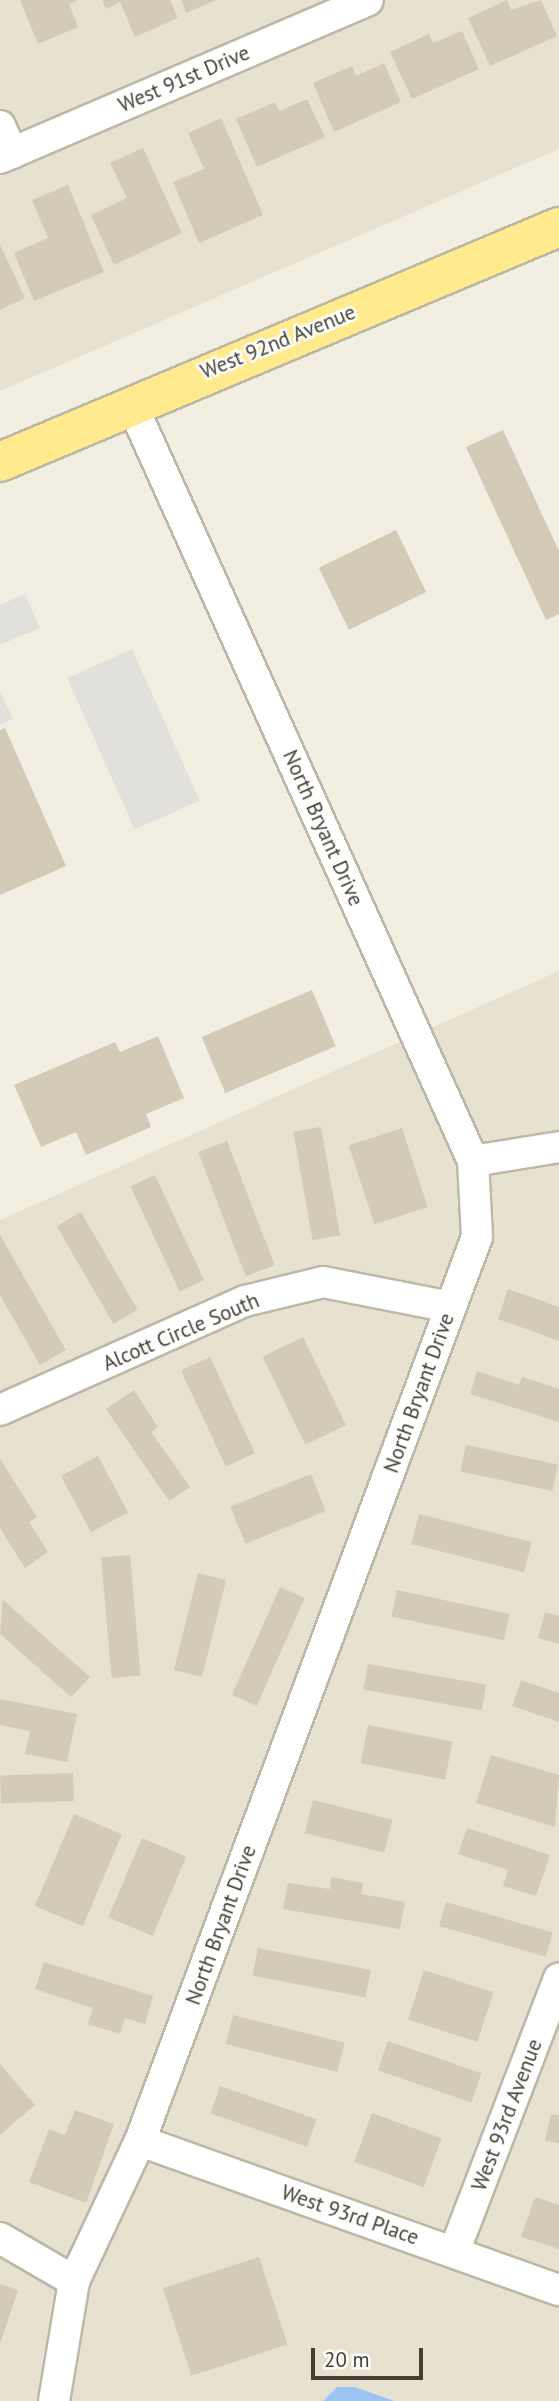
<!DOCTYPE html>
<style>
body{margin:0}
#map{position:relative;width:559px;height:2401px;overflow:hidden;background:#f2efe2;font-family:"PT Sans",sans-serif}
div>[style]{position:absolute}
.residential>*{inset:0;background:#e6e1d0}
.parking>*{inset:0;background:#e2e0db;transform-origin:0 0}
.water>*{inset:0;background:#9cc5f1}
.building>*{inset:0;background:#d3cbb7;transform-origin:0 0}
.roads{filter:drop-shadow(2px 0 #bdb7a5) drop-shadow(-2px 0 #bdb7a5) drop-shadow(0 2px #bdb7a5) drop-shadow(0 -2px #bdb7a5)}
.minor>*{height:30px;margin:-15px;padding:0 15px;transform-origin:15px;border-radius:15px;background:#fff}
.primary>*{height:38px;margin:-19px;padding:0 19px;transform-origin:19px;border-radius:19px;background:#ffeb8e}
span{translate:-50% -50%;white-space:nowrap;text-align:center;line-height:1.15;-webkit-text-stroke:5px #fff;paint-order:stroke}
.street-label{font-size:21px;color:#433f33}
.scale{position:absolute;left:311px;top:2348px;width:112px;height:32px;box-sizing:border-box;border:4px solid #433f33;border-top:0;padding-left:9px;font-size:21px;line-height:24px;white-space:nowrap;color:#433f33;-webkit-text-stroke:5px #fff;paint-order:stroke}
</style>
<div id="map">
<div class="residential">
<div style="clip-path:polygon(0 0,559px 0,559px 149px,0 391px)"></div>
<div style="clip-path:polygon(559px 971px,559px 2401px,0 2401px,0 1220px)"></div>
</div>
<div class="parking">
<div style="clip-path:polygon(25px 594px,40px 628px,0 645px,0 605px)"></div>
<div style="left:132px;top:649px;width:166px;height:71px;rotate:66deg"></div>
<div style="clip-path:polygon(0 691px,13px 719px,0 725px)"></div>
</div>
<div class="water">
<div style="clip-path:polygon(337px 2387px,355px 2387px,394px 2401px,323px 2401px)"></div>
</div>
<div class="building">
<div style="clip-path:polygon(20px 0,78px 0,69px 4px,78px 27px,38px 44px)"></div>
<div style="clip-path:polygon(102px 0,170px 0,178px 18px,135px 37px,120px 2px,106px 9px)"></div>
<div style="clip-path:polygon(181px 0,216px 0,186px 13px)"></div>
<div style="clip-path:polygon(507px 0,511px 10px,541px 0,557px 36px,490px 66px,468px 18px)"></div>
<div style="clip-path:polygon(462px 31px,479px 69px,412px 99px,390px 52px,429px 34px,433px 43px)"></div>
<div style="clip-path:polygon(384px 63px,401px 102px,334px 132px,313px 83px,352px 66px,356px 76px)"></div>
<div style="clip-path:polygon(307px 99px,325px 137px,257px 167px,236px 119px,275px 102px,279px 111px)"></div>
<div style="clip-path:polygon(221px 118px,263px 215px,199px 243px,173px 182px,204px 169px,188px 133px)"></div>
<div style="clip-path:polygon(143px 148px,182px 233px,114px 265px,91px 215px,127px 198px,110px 163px)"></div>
<div style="clip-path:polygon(68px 185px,104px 272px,34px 301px,14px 253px,48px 238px,32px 200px)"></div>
<div style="clip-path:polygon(0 245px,25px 298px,0 310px)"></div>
<div style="clip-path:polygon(503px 430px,559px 551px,559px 614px,546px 620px,466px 447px)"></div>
<div style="left:396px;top:530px;width:69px;height:86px;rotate:64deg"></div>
<div style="clip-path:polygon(5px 728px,66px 866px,0 895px,0 730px)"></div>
<div style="left:312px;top:990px;width:61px;height:120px;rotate:67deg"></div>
<div style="clip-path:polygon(158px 1036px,184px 1098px,146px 1114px,151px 1127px,86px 1155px,76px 1132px,41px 1147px,14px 1085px,115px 1042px,120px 1052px)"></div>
<div style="left:321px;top:1127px;width:110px;height:28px;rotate:80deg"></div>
<div style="left:402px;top:1128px;width:83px;height:56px;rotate:72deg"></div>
<div style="left:227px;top:1141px;width:133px;height:31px;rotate:69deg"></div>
<div style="left:155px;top:1175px;width:116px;height:27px;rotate:65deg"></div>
<div style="left:81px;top:1212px;width:113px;height:28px;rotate:60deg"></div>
<div style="clip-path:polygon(0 1235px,66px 1350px,40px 1365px,0 1295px)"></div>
<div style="clip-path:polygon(508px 1289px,559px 1307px,559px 1341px,498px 1319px)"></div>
<div style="left:303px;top:1337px;width:98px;height:45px;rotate:64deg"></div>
<div style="left:210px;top:1357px;width:106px;height:32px;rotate:65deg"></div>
<div style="clip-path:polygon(477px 1371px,519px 1385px,522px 1377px,559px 1389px,559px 1422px,470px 1394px)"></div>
<div style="clip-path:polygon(134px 1390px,158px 1427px,151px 1432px,190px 1487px,169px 1501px,106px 1409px)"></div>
<div style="left:466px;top:1445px;width:94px;height:27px;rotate:12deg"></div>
<div style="left:98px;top:1456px;width:64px;height:42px;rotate:62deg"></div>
<div style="clip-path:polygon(0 1459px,37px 1517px,29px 1522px,48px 1552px,25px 1568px,0 1528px)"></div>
<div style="left:311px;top:1474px;width:40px;height:87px;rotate:68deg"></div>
<div style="left:419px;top:1514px;width:116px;height:31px;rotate:14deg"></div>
<div style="left:130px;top:1555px;width:121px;height:29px;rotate:85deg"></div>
<div style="left:198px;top:1573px;width:29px;height:100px;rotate:14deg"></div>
<div style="left:280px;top:1587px;width:27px;height:118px;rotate:24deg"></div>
<div style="left:397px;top:1590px;width:115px;height:27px;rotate:12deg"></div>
<div style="clip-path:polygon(3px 1600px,90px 1677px,71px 1697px,0 1634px)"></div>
<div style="clip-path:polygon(545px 1612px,559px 1616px,559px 1644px,538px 1638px)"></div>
<div style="left:368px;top:1664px;width:120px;height:26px;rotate:10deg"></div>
<div style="clip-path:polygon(521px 1680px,559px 1693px,559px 1722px,512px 1706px)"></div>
<div style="clip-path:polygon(0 1699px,77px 1714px,67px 1762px,25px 1754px,30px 1731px,0 1725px)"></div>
<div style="left:368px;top:1725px;width:86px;height:39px;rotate:11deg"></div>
<div style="clip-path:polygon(491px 1755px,559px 1775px,555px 1827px,476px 1803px)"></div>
<div style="left:73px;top:1773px;width:28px;height:73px;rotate:88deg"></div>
<div style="left:313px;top:1800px;width:82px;height:34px;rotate:14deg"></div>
<div style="left:74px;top:1814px;width:52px;height:100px;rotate:23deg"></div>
<div style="clip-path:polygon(467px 1828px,550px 1855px,536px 1896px,503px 1886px,508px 1870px,458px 1854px)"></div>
<div style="left:142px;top:1838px;width:48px;height:86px;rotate:23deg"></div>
<div style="clip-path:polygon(331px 1877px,363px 1883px,361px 1894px,405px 1902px,400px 1929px,283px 1909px,288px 1883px,330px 1889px)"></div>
<div style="left:446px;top:1902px;width:111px;height:25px;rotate:16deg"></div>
<div style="left:258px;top:1948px;width:115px;height:28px;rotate:11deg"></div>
<div style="clip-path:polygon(44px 1962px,153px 1996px,145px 2024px,125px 2018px,120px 2034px,88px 2024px,93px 2008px,35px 1989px)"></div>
<div style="left:424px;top:1970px;width:73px;height:52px;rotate:18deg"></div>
<div style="left:233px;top:2015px;width:115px;height:30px;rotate:14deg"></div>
<div style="left:388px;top:2041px;width:99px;height:31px;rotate:19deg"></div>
<div style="clip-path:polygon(0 2064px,35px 2105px,0 2135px)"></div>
<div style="left:220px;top:2086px;width:102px;height:29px;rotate:19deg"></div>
<div style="clip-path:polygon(75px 2110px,114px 2124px,86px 2203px,29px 2182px,49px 2129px,65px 2135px)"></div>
<div style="left:372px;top:2113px;width:74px;height:52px;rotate:20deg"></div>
<div style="clip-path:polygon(551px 2114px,559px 2115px,559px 2143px,545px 2141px)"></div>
<div style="clip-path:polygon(535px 2197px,559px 2205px,559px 2249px,521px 2237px)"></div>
<div style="left:259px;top:2257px;width:92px;height:101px;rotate:72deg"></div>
<div style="clip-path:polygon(0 2284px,18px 2290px,0 2344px)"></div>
</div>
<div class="roads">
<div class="minor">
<div style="left:0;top:126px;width:30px;rotate:66deg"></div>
<div style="left:0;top:158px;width:400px;rotate:-23.2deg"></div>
<div style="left:473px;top:1161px;width:87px;rotate:-9.2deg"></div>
<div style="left:0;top:1410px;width:268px;rotate:-24deg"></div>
<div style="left:245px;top:1301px;width:80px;rotate:-13.7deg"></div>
<div style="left:323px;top:1282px;width:130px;rotate:11.1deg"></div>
<div style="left:140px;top:2141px;width:445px;rotate:19.6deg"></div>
<div style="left:0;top:2238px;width:86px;rotate:30.2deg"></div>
<div style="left:454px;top:2252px;width:293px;rotate:-69deg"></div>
<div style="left:54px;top:2401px;width:122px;rotate:-80.5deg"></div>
<div style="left:74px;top:2281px;width:155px;rotate:-64.8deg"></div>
<div style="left:140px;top:2141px;width:965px;rotate:-69.56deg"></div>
<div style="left:477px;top:1237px;width:76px;rotate:-93deg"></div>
<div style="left:473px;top:1161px;width:832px;rotate:-114.28deg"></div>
</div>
<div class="primary">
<div style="left:0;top:462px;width:606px;rotate:-22.8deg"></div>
</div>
</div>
<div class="street-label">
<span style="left:184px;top:79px;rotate:-23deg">West 91st Drive</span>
<span style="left:278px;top:342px;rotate:-22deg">West 92nd Avenue</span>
<span style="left:323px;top:828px;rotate:66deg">North Bryant Drive</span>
<span style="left:181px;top:1332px;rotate:-23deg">Alcott Circle South</span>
<span style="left:419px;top:1393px;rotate:-70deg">North Bryant Drive</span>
<span style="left:221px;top:1925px;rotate:-70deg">North Bryant Drive</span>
<span style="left:507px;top:2115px;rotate:-69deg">West 93rd Avenue</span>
<span style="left:350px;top:2215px;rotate:19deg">West 93rd Place</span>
</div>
<div class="scale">20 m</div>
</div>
